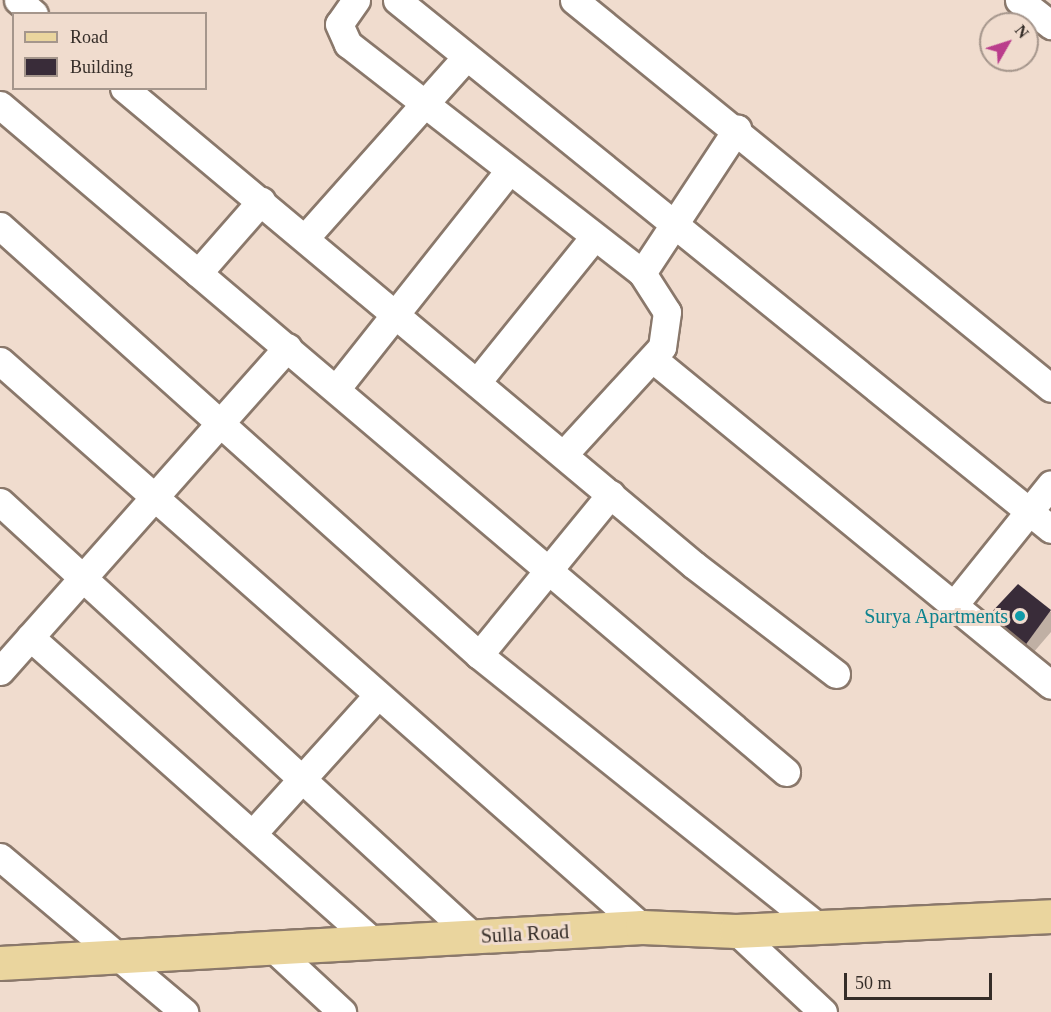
<!DOCTYPE html>
<style>
body{margin:0}
#map{position:relative;width:1051px;height:1012px;overflow:hidden;background:#f0dcce;font-family:Georgia,serif}
div>[style]{position:absolute}
.shadow>*{inset:0;background:#0003}
.building>*{inset:0;background:#392c39}
.roads{filter:drop-shadow(2px 0 #8a786b) drop-shadow(-2px 0 #8a786b) drop-shadow(0 2px #8a786b) drop-shadow(0 -2px #8a786b)}
.minor>*{height:27px;margin:-13.5px;padding:0 13.5px;transform-origin:13.5px;border-radius:13.5px;background:#fff}
.major>*{height:33px;margin:-16.5px;padding:0 16.5px;transform-origin:16.5px;border-radius:16.5px;background:#ead59e}
.dots>*{width:16px;height:16px;translate:-50% -50%;box-sizing:border-box;border:3px solid #f0dcce;border-radius:50%}
span{translate:-50% -50%;white-space:nowrap;text-align:center;line-height:1.15;-webkit-text-stroke:6px #f0dcce;paint-order:stroke}
.culture-label{font-size:20px;color:#0d838f}
.right{translate:-100% -50%;text-align:right}
.street-label{font-size:20px;color:#352d28}
.legend{position:absolute;left:12px;top:12px;width:195px;height:78px;box-sizing:border-box;background:#f0dcce;border:2px solid #a5968c;margin:0;padding:8px 10px;list-style:none;font-size:18px;color:#352d28}
.legend li{display:flex;align-items:center;gap:12px;height:30px}
.legend b{width:30px;border:2px solid #a5968c}
.north{position:absolute;left:979px;top:12px;width:60px;height:60px;box-sizing:border-box;background:#f0dcce;border:2px solid #a5968c;border-radius:50%;rotate:51deg;font-size:16px;font-weight:700;line-height:24px;text-align:center;color:#352d28}
.north::after{content:'';display:block;margin:auto;width:21px;height:27px;background:#ba3d8c;clip-path:polygon(50% 0,100% 100%,50% 72%,0 100%)}
.scale{position:absolute;left:844px;top:973px;width:148px;height:27px;box-sizing:border-box;border:3px solid #352d28;border-top:0;padding-left:8px;font-size:18px;line-height:21px;white-space:nowrap;color:#352d28;-webkit-text-stroke:4px #f0dcce;paint-order:stroke}
</style>
<div id="map">
<div class="shadow">
<div style="clip-path:polygon(1018px 586px,1051px 612px,1051px 632px,1033px 653px,998px 624px)"></div>
</div>
<div class="building">
<div style="clip-path:polygon(1018px 584px,1051px 610px,1024px 647px,988px 616px)"></div>
</div>
<div class="roads">
<div class="minor">
<div style="left:18px;top:0;width:21px;rotate:41deg"></div>
<div style="left:356px;top:0;width:29px;rotate:125deg"></div>
<div style="left:339px;top:24px;width:22px;rotate:66deg"></div>
<div style="left:348px;top:44px;width:373px;rotate:37.9deg"></div>
<div style="left:642px;top:273px;width:46px;rotate:57.3deg"></div>
<div style="left:667px;top:312px;width:35px;rotate:98deg"></div>
<div style="left:662px;top:347px;width:145px;rotate:132.5deg"></div>
<div style="left:397px;top:0;width:841px;rotate:38.97deg"></div>
<div style="left:574px;top:0;width:615px;rotate:39.13deg"></div>
<div style="left:1019px;top:0;width:41px;rotate:38deg"></div>
<div style="left:124px;top:88px;width:743px;rotate:39.92deg"></div>
<div style="left:694px;top:565px;width:179px;rotate:37.5deg"></div>
<div style="left:0;top:105px;width:1031px;rotate:40.32deg"></div>
<div style="left:0;top:226px;width:643px;rotate:41.85deg"></div>
<div style="left:479px;top:655px;width:432px;rotate:38.7deg"></div>
<div style="left:305px;top:238px;width:242px;rotate:-48.3deg"></div>
<div style="left:198px;top:273px;width:96px;rotate:-48.8deg"></div>
<div style="left:642px;top:273px;width:173px;rotate:-56.6deg"></div>
<div style="left:653px;top:359px;width:514px;rotate:39.32deg"></div>
<div style="left:0;top:361px;width:856px;rotate:41.4deg"></div>
<div style="left:477px;top:382px;width:186px;rotate:-51.1deg"></div>
<div style="left:336px;top:389px;width:277px;rotate:-51.6deg"></div>
<div style="left:0;top:502px;width:645px;rotate:42.55deg"></div>
<div style="left:953px;top:606px;width:156px;rotate:-51.2deg"></div>
<div style="left:30px;top:637px;width:461px;rotate:41.6deg"></div>
<div style="left:479px;top:655px;width:208px;rotate:-50.7deg"></div>
<div style="left:0;top:671px;width:433px;rotate:-48.4deg"></div>
<div style="left:254px;top:832px;width:183px;rotate:-47.9deg"></div>
<div style="left:0;top:857px;width:241px;rotate:40.1deg"></div>
<div style="left:736px;top:931px;width:119px;rotate:43deg"></div>
<div style="left:274px;top:949px;width:93px;rotate:42.8deg"></div>
</div>
<div class="major">
<div style="left:0;top:963px;width:643px;rotate:-3.21deg"></div>
<div style="left:642px;top:927px;width:94px;rotate:2.4deg"></div>
<div style="left:736px;top:931px;width:315px;rotate:-2.7deg"></div>
</div>
</div>
<div class="dots">
<div style="left:1020px;top:616px;background:#0f9aa8"></div>
</div>
<div class="culture-label">
<span class="right" style="left:1008px;top:616px">Surya Apartments</span>
</div>
<div class="street-label">
<span style="left:525px;top:934px;rotate:-3deg">Sulla Road</span>
</div>
<ul class="legend">
<li><b style="height:8px;background:#ead59e"></b>Road</li>
<li><b style="height:16px;background:#392c39"></b>Building</li>
</ul>
<div class="north">N</div>
<div class="scale">50 m</div>
</div>
